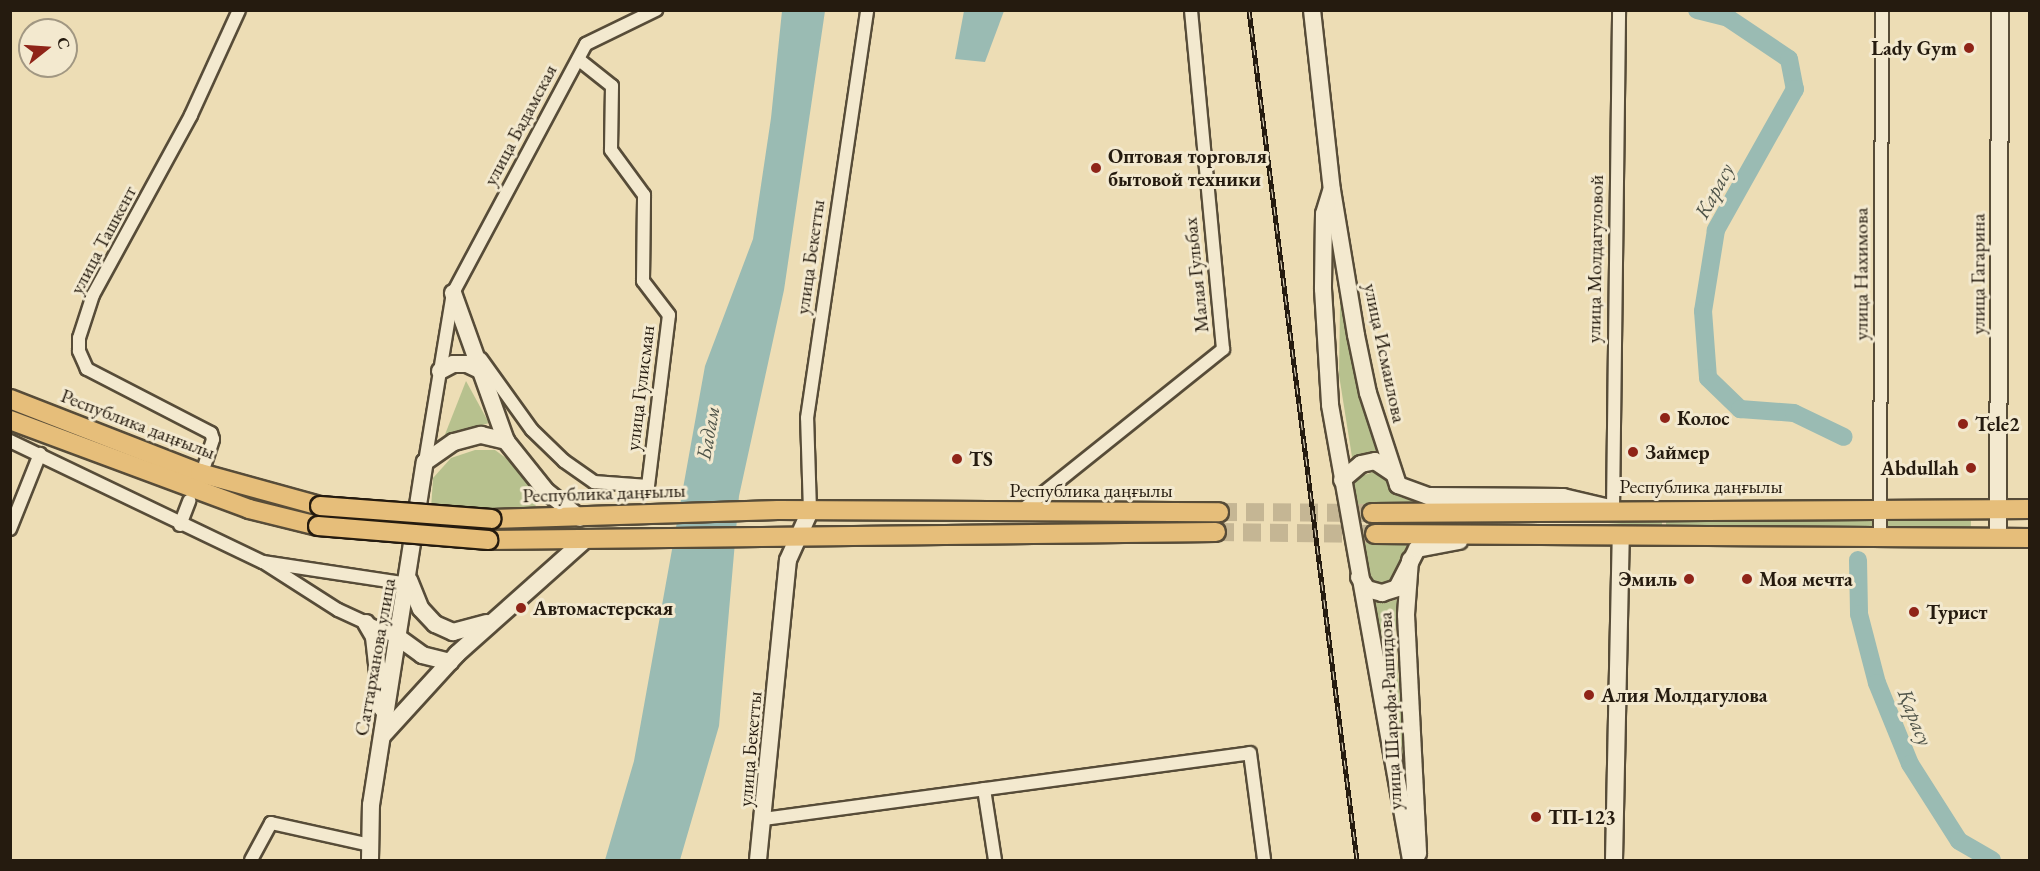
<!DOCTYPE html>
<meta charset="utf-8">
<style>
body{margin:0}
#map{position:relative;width:2040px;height:871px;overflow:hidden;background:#edddb5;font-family:"EB Garamond",serif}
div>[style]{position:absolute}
.green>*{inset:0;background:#b7c18e;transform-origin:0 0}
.water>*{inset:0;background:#9abbb3}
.river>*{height:18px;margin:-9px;padding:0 9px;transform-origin:9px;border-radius:9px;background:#9abbb3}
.primary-tunnel>*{height:18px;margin-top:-9px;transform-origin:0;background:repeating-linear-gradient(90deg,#c5b694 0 18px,transparent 0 27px)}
.roads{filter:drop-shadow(2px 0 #574c38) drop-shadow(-2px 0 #574c38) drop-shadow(0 2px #574c38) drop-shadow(0 -2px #574c38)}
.street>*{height:12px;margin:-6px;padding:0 6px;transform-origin:6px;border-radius:6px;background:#f3e9cf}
.secondary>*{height:16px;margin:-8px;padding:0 8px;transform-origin:8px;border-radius:8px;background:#f3e9cf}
.primary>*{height:18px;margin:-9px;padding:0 9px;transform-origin:9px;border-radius:9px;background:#e6be7a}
.rail>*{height:5px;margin-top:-2.5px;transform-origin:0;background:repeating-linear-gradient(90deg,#f3e9cf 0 9px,#251b0f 0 18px);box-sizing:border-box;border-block:2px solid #251b0f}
.bridges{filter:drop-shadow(2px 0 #251b0f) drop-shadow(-2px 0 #251b0f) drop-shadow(0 2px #251b0f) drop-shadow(0 -2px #251b0f)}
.primary-bridge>*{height:18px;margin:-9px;padding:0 9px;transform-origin:9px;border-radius:9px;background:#e6be7a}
.dots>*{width:16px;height:16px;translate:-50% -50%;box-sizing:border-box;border:3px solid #f3e9cf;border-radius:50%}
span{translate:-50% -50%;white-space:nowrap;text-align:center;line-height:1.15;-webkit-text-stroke:6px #f3e9cf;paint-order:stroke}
.poi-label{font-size:20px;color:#251b0f;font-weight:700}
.right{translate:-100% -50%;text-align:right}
.left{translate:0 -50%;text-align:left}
.street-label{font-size:20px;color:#251b0f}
.water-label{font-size:21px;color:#4e5348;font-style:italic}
.frame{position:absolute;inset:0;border:12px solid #251b0f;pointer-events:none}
.north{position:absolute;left:18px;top:18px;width:60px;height:60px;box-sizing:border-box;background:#f3e9cf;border:2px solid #a19782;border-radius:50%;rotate:73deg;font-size:16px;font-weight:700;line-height:24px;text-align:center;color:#251b0f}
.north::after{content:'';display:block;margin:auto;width:21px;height:27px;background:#8f2418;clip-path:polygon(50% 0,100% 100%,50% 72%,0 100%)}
</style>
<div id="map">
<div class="green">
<div style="clip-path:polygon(1341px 240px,1380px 452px,1352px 457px,1339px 375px)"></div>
<div style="clip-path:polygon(466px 381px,489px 423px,444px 437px)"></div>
<div style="clip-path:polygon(475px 450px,495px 450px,522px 470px,537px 497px,535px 509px,525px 514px,431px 509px,433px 478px,451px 458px)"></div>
<div style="clip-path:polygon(1376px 471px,1385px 475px,1400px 497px,1419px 503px,1358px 504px,1354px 485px,1359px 477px)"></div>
<div style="clip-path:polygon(1662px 516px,1662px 527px,1581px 521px)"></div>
<div style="left:1666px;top:516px;width:207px;height:10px"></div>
<div style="left:1887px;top:517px;width:84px;height:10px;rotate:1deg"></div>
<div style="clip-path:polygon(1436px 535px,1412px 544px,1393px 581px,1382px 585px,1370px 580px,1362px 537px)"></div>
<div style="clip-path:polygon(1398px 599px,1395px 634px,1407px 787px,1371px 601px,1386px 603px)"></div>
</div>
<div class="water">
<div style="clip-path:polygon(782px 11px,825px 11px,784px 290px,739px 496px,719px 726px,680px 860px,605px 860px,634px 761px,705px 366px,753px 239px,771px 118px)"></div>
<div style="clip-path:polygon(964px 11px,1004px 11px,985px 62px,955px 59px)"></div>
</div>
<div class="river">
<div style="left:1697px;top:10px;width:32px;rotate:14deg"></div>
<div style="left:1728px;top:18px;width:73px;rotate:33.9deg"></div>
<div style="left:1789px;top:59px;width:31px;rotate:79deg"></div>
<div style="left:1795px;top:89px;width:162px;rotate:119.3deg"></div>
<div style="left:1716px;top:230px;width:82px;rotate:99.1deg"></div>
<div style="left:1703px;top:311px;width:67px;rotate:85.7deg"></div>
<div style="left:1708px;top:378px;width:45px;rotate:44.1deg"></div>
<div style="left:1740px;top:409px;width:54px;rotate:4.2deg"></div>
<div style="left:1794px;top:413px;width:55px;rotate:25.6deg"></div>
<div style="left:1858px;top:560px;width:54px;rotate:88.9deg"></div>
<div style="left:1859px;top:614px;width:71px;rotate:75.4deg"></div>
<div style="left:1877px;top:683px;width:87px;rotate:67.8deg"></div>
<div style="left:1910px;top:764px;width:91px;rotate:57.5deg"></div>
<div style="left:1959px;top:841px;width:38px;rotate:30deg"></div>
</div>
<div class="primary-tunnel">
<div style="left:1219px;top:512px;width:153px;rotate:0.4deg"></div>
<div style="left:1216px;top:532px;width:159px;rotate:0.7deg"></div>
</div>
<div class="roads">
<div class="street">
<div style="left:481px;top:359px;width:87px;rotate:54.3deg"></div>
<div style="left:532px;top:430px;width:45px;rotate:44.1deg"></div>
<div style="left:564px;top:461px;width:37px;rotate:35deg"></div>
<div style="left:594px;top:482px;width:54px;rotate:4.2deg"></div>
<div style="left:648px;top:486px;width:172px;rotate:-83deg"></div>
<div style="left:669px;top:315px;width:43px;rotate:-127.4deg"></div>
<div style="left:643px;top:281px;width:86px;rotate:-89.3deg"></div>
<div style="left:644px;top:195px;width:56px;rotate:-126.3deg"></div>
<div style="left:611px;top:150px;width:64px;rotate:-89.1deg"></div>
<div style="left:612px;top:86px;width:43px;rotate:-141.5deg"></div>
<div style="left:10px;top:441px;width:280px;rotate:25.6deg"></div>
<div style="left:425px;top:462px;width:171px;rotate:-80.6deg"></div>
<div style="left:453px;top:293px;width:282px;rotate:-61.9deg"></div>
<div style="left:586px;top:44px;width:78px;rotate:-25.9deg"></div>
<div style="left:205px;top:464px;width:26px;rotate:-72deg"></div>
<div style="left:213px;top:439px;width:6px;rotate:-108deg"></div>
<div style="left:211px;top:433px;width:140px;rotate:-152.7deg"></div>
<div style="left:87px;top:369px;width:20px;rotate:-114deg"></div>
<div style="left:79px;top:351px;width:13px;rotate:-90deg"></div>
<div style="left:79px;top:338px;width:45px;rotate:-72deg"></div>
<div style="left:93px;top:295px;width:205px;rotate:-61.4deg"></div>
<div style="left:191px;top:115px;width:115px;rotate:-65.4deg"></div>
<div style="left:1613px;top:509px;width:499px;rotate:-89.3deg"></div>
<div style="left:810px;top:511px;width:93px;rotate:-91.8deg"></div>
<div style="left:807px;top:418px;width:412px;rotate:-81.6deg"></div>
<div style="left:1021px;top:511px;width:259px;rotate:-38.7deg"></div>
<div style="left:1223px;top:349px;width:341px;rotate:-95.4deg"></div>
<div style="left:180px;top:525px;width:26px;rotate:-69deg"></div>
<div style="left:10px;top:529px;width:81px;rotate:-68.2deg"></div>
<div style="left:1880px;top:537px;width:527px;rotate:-89.78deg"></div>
<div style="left:399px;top:638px;width:67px;rotate:-155.3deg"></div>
<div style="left:338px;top:610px;width:89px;rotate:-147.4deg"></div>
<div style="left:263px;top:562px;width:147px;rotate:8.6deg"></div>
<div style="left:984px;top:789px;width:72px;rotate:81.2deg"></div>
<div style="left:764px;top:819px;width:490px;rotate:-7.7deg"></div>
<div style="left:1250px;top:753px;width:108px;rotate:82.5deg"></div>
<div style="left:251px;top:860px;width:42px;rotate:-61.6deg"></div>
<div style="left:271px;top:823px;width:101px;rotate:12.5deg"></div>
</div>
<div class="secondary">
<div style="left:1312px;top:10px;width:181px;rotate:83.7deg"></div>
<div style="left:1332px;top:190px;width:147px;rotate:80.6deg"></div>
<div style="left:1356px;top:335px;width:59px;rotate:78.3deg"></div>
<div style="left:1368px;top:393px;width:97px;rotate:71.9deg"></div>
<div style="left:1398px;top:485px;width:32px;rotate:20deg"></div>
<div style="left:1428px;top:496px;width:135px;rotate:0.4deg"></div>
<div style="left:1563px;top:497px;width:47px;rotate:13.4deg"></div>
<div style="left:1331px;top:191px;width:24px;rotate:107deg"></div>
<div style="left:1324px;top:214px;width:75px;rotate:90.8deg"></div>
<div style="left:1323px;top:289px;width:116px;rotate:86.5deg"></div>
<div style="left:1330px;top:405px;width:462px;rotate:79.9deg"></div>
<div style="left:453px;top:293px;width:157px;rotate:70.3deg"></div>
<div style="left:506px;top:441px;width:64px;rotate:51.3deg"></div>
<div style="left:546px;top:491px;width:43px;rotate:38.5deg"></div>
<div style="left:440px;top:371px;width:15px;rotate:-28deg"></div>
<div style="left:453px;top:364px;width:14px"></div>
<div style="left:467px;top:364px;width:14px;rotate:25deg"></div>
<div style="left:1342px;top:480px;width:25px;rotate:-40deg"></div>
<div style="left:1361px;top:464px;width:14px;rotate:-12deg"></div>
<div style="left:1375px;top:461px;width:23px;rotate:34deg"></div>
<div style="left:1998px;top:537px;width:527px;rotate:-89.78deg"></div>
<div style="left:1410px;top:560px;width:55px;rotate:94.2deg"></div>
<div style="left:1406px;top:615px;width:239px;rotate:87.1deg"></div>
<div style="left:1359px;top:577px;width:14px;rotate:56deg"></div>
<div style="left:1367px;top:589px;width:16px;rotate:15deg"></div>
<div style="left:1382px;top:593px;width:16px;rotate:-18deg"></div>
<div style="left:1397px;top:588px;width:44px;rotate:-62.9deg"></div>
<div style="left:1417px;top:549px;width:43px;rotate:-10.8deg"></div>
<div style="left:409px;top:580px;width:31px;rotate:68deg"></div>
<div style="left:421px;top:609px;width:21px;rotate:47deg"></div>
<div style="left:435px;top:624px;width:20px;rotate:24deg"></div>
<div style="left:453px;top:632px;width:35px;rotate:-15deg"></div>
<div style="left:366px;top:623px;width:16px;rotate:60deg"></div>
<div style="left:374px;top:637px;width:72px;rotate:83.7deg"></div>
<div style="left:399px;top:638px;width:29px;rotate:36deg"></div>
<div style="left:422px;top:655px;width:29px;rotate:14deg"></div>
<div style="left:383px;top:735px;width:110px;rotate:-47.6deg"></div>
<div style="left:457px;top:654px;width:170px;rotate:-41.7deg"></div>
<div style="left:370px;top:860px;width:55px;rotate:-89deg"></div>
<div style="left:371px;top:805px;width:347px;rotate:-81.1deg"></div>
<div style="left:425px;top:462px;width:35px;rotate:-35deg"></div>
<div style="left:454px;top:442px;width:28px;rotate:-15deg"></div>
<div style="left:481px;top:435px;width:26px;rotate:13deg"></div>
<div style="left:758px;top:860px;width:301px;rotate:-84.3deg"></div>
<div style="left:788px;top:560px;width:54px;rotate:-65.8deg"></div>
<div style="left:1614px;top:860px;width:324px;rotate:-88.8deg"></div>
</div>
<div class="primary">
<div style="left:10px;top:399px;width:204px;rotate:21.3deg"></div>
<div style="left:200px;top:473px;width:124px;rotate:15.4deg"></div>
<div style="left:10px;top:420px;width:255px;rotate:20.4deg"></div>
<div style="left:249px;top:509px;width:71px;rotate:13.8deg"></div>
<div style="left:1372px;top:513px;width:658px;rotate:-0.35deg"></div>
<div style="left:492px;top:519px;width:286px;rotate:-1.8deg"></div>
<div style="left:778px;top:510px;width:441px;rotate:0.3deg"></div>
<div style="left:1375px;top:534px;width:655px;rotate:0.35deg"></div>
<div style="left:488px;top:540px;width:728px;rotate:-0.63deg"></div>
</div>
</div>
<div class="rail">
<div style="left:1249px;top:10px;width:857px;rotate:82.76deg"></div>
</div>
<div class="bridges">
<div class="primary-bridge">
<div style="left:320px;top:506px;width:172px;rotate:4.3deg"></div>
<div style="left:318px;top:526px;width:171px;rotate:4.7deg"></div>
</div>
</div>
<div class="dots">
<div style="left:1969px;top:48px;background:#8f2418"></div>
<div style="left:1096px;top:168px;background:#8f2418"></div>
<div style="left:1665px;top:418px;background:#8f2418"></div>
<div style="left:1963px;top:424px;background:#8f2418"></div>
<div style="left:1633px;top:452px;background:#8f2418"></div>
<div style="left:957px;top:459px;background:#8f2418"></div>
<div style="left:1971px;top:468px;background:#8f2418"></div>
<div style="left:1689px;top:579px;background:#8f2418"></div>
<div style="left:1747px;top:579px;background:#8f2418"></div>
<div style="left:521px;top:608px;background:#8f2418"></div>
<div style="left:1914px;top:612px;background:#8f2418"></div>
<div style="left:1589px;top:695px;background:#8f2418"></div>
<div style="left:1536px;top:817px;background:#8f2418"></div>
</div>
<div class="poi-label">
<span class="right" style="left:1957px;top:48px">Lady Gym</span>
<span class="left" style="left:1108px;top:168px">Оптовая торговля<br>бытовой техники</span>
<span class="left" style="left:1677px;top:418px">Колос</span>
<span class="left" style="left:1975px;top:424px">Tele2</span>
<span class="left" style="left:1645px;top:452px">Займер</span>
<span class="left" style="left:969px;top:459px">TS</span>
<span class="right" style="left:1959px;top:468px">Аbdullah</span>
<span class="right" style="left:1677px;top:579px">Эмиль</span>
<span class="left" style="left:1759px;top:579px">Моя мечта</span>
<span class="left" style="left:533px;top:608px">Автомастерская</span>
<span class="left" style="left:1926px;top:612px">Турист</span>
<span class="left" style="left:1601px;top:695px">Алия Молдагулова</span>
<span class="left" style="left:1548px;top:817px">ТП-123</span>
</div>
<div class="street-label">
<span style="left:520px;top:125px;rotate:-62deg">улица Бадамская</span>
<span style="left:103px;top:240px;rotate:-62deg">улица Ташкент</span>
<span style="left:810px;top:257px;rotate:-82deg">улица Бекетты</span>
<span style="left:1595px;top:259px;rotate:-89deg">улица Молдагуловой</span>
<span style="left:1861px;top:274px;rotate:-90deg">улица Нахимова</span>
<span style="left:1978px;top:274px;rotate:-90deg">улица Гагарина</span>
<span style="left:1196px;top:275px;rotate:-96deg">Малая Гульбах</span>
<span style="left:1385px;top:353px;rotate:78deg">улица Исмаилова</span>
<span style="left:640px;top:388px;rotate:-83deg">улица Гулисман</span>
<span style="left:138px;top:424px;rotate:21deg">Республика даңғылы</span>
<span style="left:1701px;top:486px">Республика даңғылы</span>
<span style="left:1091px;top:490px">Республика даңғылы</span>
<span style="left:604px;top:493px;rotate:-2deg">Республика даңғылы</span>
<span style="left:375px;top:657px;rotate:-80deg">Саттарханова улица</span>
<span style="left:1390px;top:711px;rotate:-93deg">улица Шарафа Рашидова</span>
<span style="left:750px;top:749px;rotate:-85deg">улица Бекетты</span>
</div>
<div class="water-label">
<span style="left:1714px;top:191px;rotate:-62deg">Карасу</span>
<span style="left:708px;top:433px;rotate:-80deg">Бадам</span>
<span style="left:1915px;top:717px;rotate:68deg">Қарасу</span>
</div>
<div class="frame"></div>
<div class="north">С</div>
</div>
